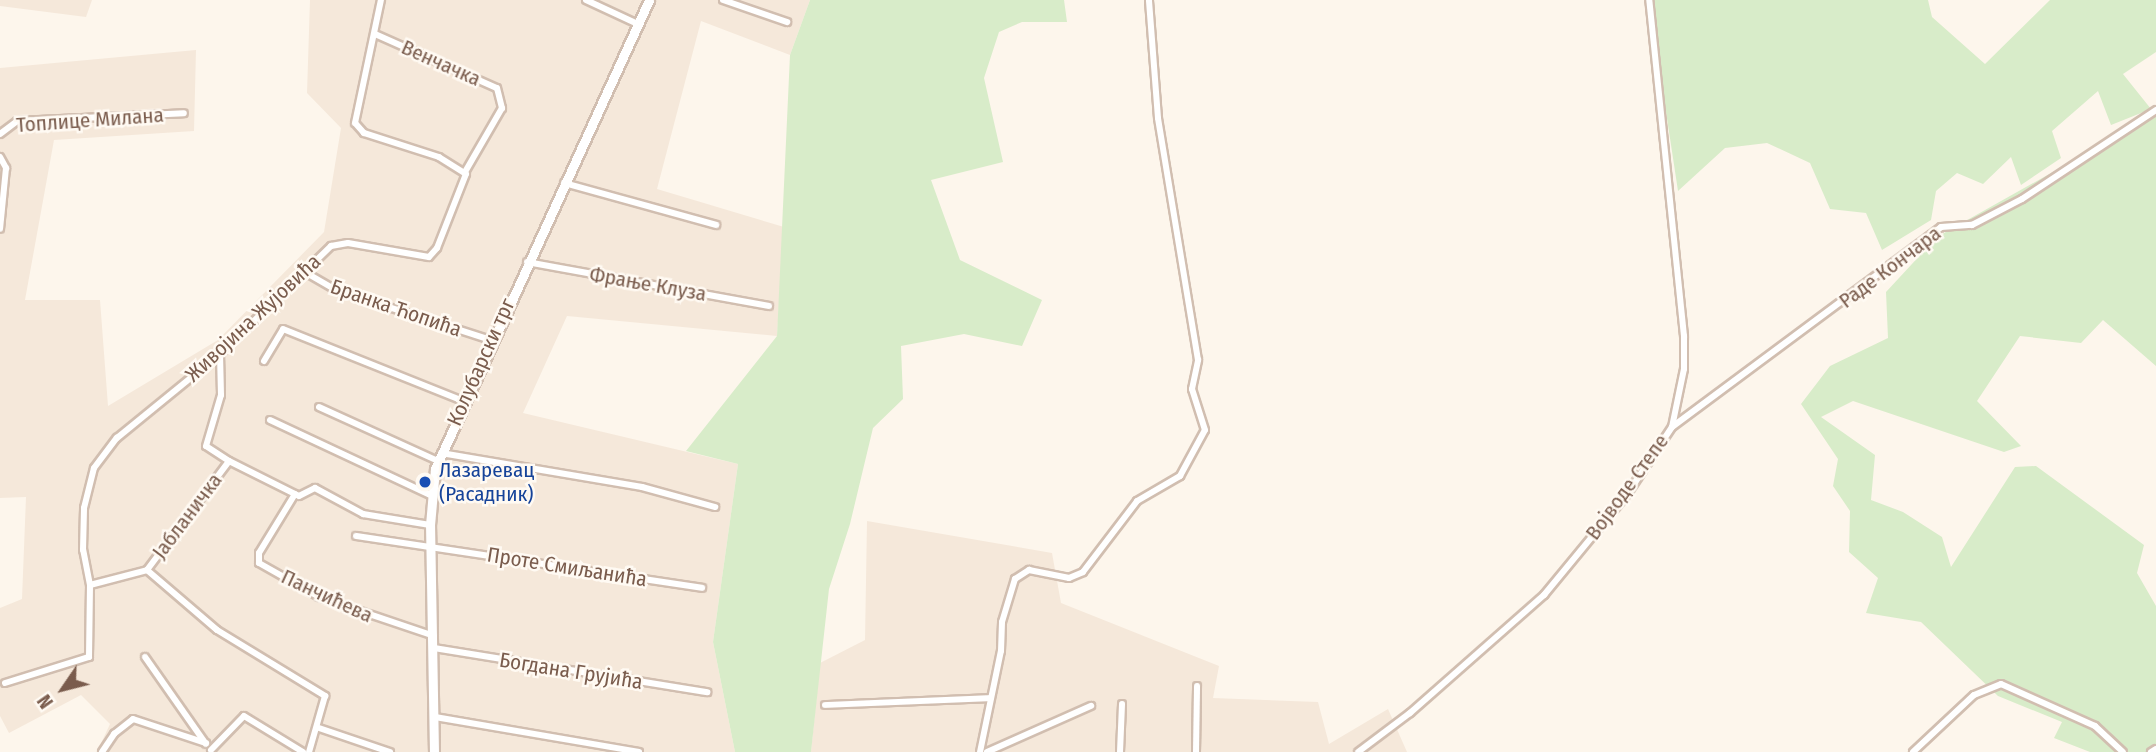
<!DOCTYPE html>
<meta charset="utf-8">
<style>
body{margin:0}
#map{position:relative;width:2156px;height:752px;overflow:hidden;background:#fdf6ec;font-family:"Fira Sans Condensed",sans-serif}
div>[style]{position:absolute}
.residential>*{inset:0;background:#f5e8da}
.green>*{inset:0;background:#d8ecc9}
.roads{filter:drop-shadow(2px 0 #d1beb0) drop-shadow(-2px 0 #d1beb0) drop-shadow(0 2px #d1beb0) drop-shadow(0 -2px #d1beb0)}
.street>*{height:6px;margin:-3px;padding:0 3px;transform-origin:3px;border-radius:3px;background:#fff}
.secondary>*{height:9px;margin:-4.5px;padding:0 4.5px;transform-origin:4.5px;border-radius:4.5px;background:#fff}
.dots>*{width:19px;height:19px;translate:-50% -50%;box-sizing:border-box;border:4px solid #fffaf3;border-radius:50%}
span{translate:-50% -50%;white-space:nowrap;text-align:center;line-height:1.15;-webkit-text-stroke:5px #fffaf3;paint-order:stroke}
.street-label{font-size:21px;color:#7a5c4d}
.transit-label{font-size:21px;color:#164399}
.left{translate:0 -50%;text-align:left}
.north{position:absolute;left:28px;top:654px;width:70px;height:70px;-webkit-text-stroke:5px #fffaf3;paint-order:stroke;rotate:235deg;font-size:19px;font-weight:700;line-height:28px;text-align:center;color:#7a5c4d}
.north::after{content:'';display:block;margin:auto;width:24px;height:32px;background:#7a5c4d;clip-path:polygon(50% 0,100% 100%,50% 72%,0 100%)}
</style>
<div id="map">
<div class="residential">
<div style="clip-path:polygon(0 0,92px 0,86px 17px,0 6px)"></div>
<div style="clip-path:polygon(310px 0,810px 0,790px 55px,701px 21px,657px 189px,784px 227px,777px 336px,567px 316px,523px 413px,738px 464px,713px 642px,735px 752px,97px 752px,110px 724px,81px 695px,9px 733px,0 716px,0 608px,22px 599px,26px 497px,0 498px,0 68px,196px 50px,194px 131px,54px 140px,25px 300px,100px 300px,108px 406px,218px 340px,324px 232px,341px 128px,307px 93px)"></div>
<div style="clip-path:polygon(867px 521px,1052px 553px,1061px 603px,1219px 666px,1213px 698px,1318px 702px,1329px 744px,1388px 709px,1407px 752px,811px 752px,820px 663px,865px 640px)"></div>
</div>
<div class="green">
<div style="clip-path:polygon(810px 0,1064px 0,1067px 22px,1022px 22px,999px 32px,984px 78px,1003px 162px,931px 180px,960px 260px,1042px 300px,1022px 346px,964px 334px,901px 346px,903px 399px,873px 428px,850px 524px,829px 589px,811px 752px,735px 752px,713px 642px,738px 464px,686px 451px,777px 336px,790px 55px)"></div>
<div style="clip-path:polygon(1649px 0,1928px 0,1932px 17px,1985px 64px,2050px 0,2156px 0,2156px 52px,2123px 74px,2151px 109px,2111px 125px,2098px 91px,2052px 131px,2061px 158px,2021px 185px,2011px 157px,1983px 184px,1957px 173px,1936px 191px,1931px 220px,1882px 250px,1866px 213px,1830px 209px,1810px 163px,1767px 143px,1725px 148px,1678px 191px)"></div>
<div style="clip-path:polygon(2156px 114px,2156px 366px,2103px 320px,2081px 343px,2020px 336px,1977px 401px,2021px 446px,2004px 452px,1853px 401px,1821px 417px,1875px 455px,1871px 500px,1903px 512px,1942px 537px,1951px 567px,2015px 467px,2036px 466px,2144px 545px,2137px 573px,2156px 606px,2156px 744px,2148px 752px,2090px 752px,2054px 738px,2062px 722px,1998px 696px,1921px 622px,1866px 613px,1878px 578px,1849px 552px,1850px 511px,1833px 486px,1838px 459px,1801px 404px,1830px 366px,1888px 338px,1886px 292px,1937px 237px)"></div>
</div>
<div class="roads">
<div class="street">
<div style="left:586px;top:0;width:57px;rotate:24.8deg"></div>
<div style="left:723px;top:0;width:68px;rotate:19deg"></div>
<div style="left:375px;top:34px;width:133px;rotate:23.9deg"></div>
<div style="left:497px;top:88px;width:21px;rotate:76deg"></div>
<div style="left:502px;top:108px;width:74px;rotate:120deg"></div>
<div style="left:0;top:134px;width:21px;rotate:-37deg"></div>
<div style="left:17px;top:121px;width:167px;rotate:-2.7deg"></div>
<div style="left:0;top:157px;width:13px;rotate:61deg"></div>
<div style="left:6px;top:168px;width:61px;rotate:95.6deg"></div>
<div style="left:564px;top:183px;width:158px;rotate:15.4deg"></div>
<div style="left:527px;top:262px;width:246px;rotate:10.3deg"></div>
<div style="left:303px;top:271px;width:38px;rotate:30deg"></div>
<div style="left:336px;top:290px;width:163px;rotate:17.9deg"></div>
<div style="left:264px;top:361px;width:37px;rotate:-59deg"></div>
<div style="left:283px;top:329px;width:194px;rotate:21.8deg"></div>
<div style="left:319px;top:407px;width:131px;rotate:24.4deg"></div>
<div style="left:270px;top:420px;width:177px;rotate:25.1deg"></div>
<div style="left:1672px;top:427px;width:335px;rotate:-36.6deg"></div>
<div style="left:1941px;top:227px;width:31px;rotate:-4deg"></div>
<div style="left:1972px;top:225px;width:56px;rotate:-27.5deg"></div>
<div style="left:2022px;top:199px;width:161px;rotate:-33.6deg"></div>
<div style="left:441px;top:453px;width:204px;rotate:9.6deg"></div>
<div style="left:642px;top:487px;width:76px;rotate:15.3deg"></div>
<div style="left:229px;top:461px;width:78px;rotate:26.6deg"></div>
<div style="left:299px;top:496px;width:18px;rotate:-27deg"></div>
<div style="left:315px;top:488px;width:55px;rotate:28.4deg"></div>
<div style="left:363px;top:514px;width:68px;rotate:9.3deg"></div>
<div style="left:295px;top:494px;width:69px;rotate:121.4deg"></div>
<div style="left:259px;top:553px;width:10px;rotate:90deg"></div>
<div style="left:259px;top:563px;width:69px;rotate:29.5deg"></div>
<div style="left:319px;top:597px;width:121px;rotate:18.7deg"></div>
<div style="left:356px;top:536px;width:350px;rotate:8.5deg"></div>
<div style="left:147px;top:570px;width:136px;rotate:-53deg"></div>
<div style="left:229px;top:461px;width:27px;rotate:-147deg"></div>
<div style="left:206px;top:446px;width:53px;rotate:-73.6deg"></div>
<div style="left:221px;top:395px;width:41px;rotate:-91.4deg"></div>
<div style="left:90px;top:585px;width:36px;rotate:-101deg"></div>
<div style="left:83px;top:550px;width:42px;rotate:-88.6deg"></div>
<div style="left:84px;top:508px;width:41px;rotate:-76deg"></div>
<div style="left:94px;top:468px;width:38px;rotate:-53deg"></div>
<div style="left:117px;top:438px;width:133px;rotate:-39.2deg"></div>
<div style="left:220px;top:354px;width:155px;rotate:-44.2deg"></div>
<div style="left:331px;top:246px;width:17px;rotate:-10deg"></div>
<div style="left:348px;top:243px;width:82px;rotate:9.8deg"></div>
<div style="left:429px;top:257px;width:12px;rotate:-48deg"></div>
<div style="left:437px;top:248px;width:79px;rotate:-68.6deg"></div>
<div style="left:466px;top:174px;width:32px;rotate:-148deg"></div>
<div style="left:439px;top:157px;width:79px;rotate:-162.3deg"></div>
<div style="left:364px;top:133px;width:13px;rotate:-132deg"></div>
<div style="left:355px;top:123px;width:126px;rotate:-78.1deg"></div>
<div style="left:434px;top:648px;width:277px;rotate:9.2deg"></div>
<div style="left:145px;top:657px;width:106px;rotate:55deg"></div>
<div style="left:5px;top:683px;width:88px;rotate:-17.2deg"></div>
<div style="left:89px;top:657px;width:72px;rotate:-89.2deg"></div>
<div style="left:90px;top:585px;width:59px;rotate:-14.7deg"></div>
<div style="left:147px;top:570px;width:92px;rotate:40.6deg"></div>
<div style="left:217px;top:630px;width:127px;rotate:31.4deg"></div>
<div style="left:325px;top:696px;width:58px;rotate:105.9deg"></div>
<div style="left:825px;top:705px;width:165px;rotate:-2.4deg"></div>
<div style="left:435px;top:717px;width:207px;rotate:9.7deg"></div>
<div style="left:319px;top:728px;width:75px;rotate:18.7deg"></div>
<div style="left:211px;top:750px;width:47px;rotate:-45.9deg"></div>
<div style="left:244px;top:716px;width:69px;rotate:31.4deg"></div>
<div style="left:102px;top:752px;width:22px;rotate:-56deg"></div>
<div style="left:114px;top:734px;width:24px;rotate:-38deg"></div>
<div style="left:133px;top:719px;width:77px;rotate:18.2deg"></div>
<div style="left:980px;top:752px;width:103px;rotate:-78.3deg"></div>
<div style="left:1001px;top:651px;width:29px;rotate:-88deg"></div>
<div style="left:1002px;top:622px;width:45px;rotate:-73.2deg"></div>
<div style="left:1015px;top:579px;width:17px;rotate:-33deg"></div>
<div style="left:1029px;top:570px;width:41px;rotate:11.3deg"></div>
<div style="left:1069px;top:578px;width:15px;rotate:-23deg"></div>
<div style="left:1083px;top:572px;width:89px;rotate:-52.7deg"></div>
<div style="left:1137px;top:501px;width:50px;rotate:-30.2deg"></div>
<div style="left:1180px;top:476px;width:52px;rotate:-61.5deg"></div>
<div style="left:1205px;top:430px;width:43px;rotate:-107.6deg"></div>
<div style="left:1192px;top:389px;width:30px;rotate:-78deg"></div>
<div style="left:1198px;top:360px;width:245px;rotate:-99.4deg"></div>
<div style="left:1158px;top:118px;width:118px;rotate:-94.4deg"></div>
<div style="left:987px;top:752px;width:114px;rotate:-23.9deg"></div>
<div style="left:1120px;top:752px;width:48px;rotate:-87.6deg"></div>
<div style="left:1196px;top:752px;width:66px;rotate:-89.1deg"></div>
<div style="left:1358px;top:752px;width:65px;rotate:-36.9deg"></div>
<div style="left:1410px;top:713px;width:179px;rotate:-41.4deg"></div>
<div style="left:1544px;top:595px;width:132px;rotate:-50.5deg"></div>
<div style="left:1628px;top:493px;width:79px;rotate:-56.3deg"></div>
<div style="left:1672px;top:427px;width:59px;rotate:-78.3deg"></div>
<div style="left:1684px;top:369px;width:33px;rotate:-90deg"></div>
<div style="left:1684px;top:336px;width:338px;rotate:-95.9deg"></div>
<div style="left:1913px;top:752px;width:83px;rotate:-43.1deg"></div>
<div style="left:1974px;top:695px;width:29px;rotate:-22deg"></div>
<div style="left:2001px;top:684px;width:103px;rotate:24.1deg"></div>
<div style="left:2095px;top:726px;width:38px;rotate:43deg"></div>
<div style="left:2151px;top:752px;width:6px;rotate:-31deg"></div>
</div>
<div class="secondary">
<div style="left:434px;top:752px;width:227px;rotate:-91deg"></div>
<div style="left:430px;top:525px;width:56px;rotate:-84.9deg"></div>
<div style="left:435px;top:469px;width:516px;rotate:-65.47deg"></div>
</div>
</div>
<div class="dots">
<div style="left:425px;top:482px;background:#1a4fb4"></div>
</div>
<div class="street-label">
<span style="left:441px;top:63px;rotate:24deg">Венчачка</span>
<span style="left:90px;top:120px;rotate:-4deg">Топлице Милана</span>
<span style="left:1890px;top:267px;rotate:-37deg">Раде Кончара</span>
<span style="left:648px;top:284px;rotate:10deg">Фрање Клуза</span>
<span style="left:396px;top:308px;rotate:19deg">Бранка Ћопића</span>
<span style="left:253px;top:318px;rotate:-43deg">Живојина Жујовића</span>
<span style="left:481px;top:362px;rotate:-66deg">Колубарски трг</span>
<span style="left:1627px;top:487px;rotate:-54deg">Војводе Степе</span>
<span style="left:187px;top:516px;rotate:-53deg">Јабланичка</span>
<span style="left:567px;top:567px;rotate:9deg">Проте Смиљанића</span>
<span style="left:327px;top:596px;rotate:25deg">Панчићева</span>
<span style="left:571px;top:671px;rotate:9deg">Богдана Грујића</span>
</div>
<div class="transit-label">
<span class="left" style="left:439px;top:482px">Лазаревац<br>(Расадник)</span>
</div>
<div class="north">N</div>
</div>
